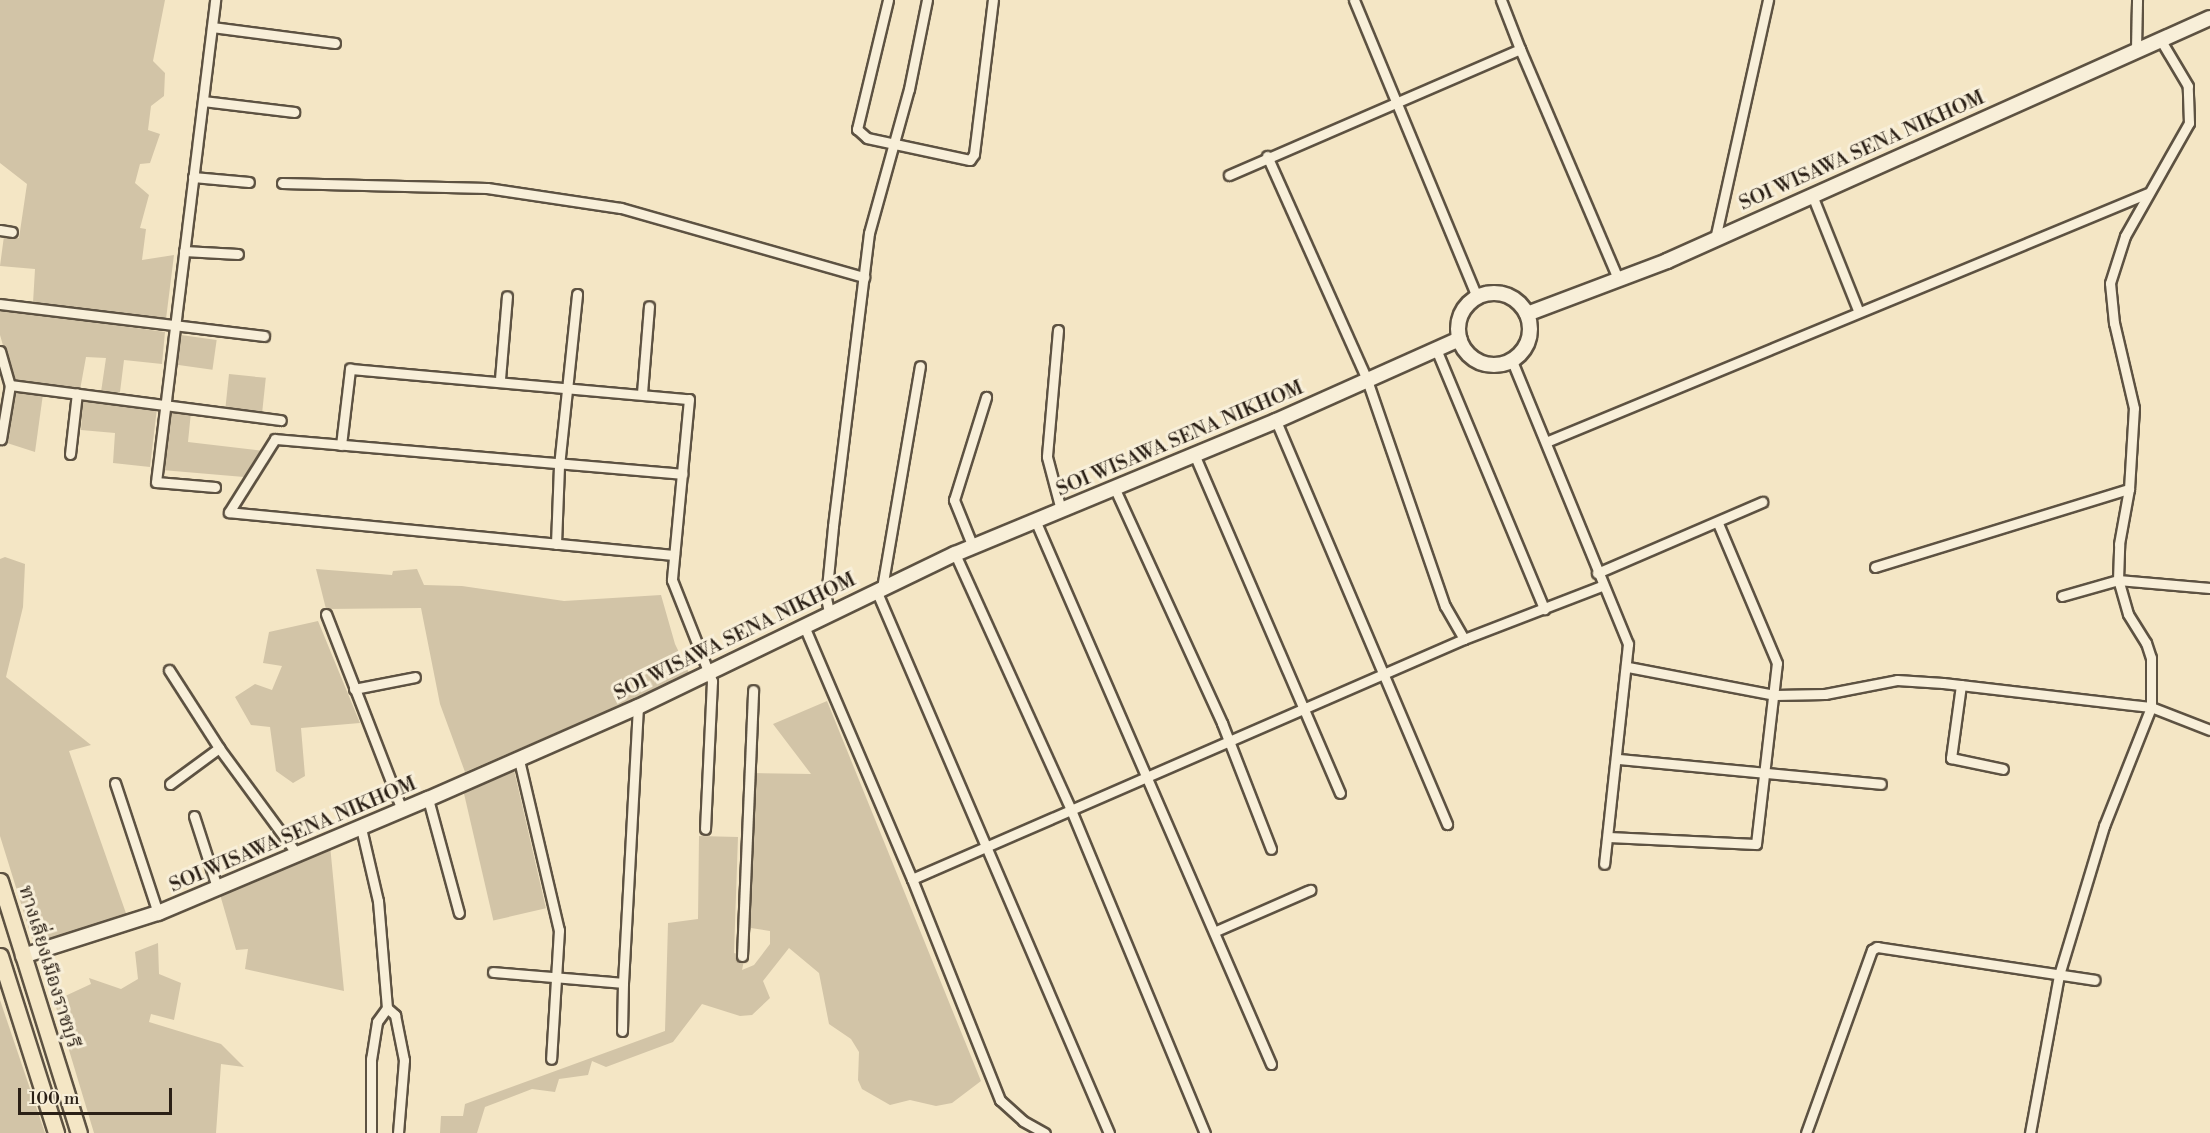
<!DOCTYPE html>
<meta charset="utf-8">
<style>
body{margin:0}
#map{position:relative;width:2210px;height:1133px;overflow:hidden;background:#f4e6c5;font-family:"Libre Bodoni","Noto Serif Thai",serif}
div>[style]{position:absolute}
.green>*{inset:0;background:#d2c4a7;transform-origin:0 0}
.roads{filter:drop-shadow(2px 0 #5d5242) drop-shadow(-2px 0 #5d5242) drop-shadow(0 2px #5d5242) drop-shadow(0 -2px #5d5242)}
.street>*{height:9px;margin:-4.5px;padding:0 4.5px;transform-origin:4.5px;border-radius:4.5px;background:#f8efd9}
.secondary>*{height:14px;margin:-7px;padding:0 7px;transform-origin:7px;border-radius:7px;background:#f8efd9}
.secondary>.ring{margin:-7px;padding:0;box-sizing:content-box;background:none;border:14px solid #f8efd9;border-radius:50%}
.primary>*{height:15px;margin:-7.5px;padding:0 7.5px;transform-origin:7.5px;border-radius:7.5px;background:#f4e6c5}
span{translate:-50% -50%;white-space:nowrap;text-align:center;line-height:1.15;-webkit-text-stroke:6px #f8efd9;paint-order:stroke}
.street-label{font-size:20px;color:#2b2016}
.scale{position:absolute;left:18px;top:1088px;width:154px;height:27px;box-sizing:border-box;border:3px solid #2b2016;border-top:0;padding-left:8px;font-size:18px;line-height:21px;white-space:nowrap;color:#2b2016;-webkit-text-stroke:4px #f8efd9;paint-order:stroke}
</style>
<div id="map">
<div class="green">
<div style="clip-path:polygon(0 0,165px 0,153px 61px,165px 73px,164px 96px,151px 106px,148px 130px,160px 134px,150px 163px,140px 164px,135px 183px,149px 195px,140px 228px,146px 229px,142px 260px,174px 255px,166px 319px,33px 303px,35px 269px,0 266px,4px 236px,19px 238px,27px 184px,0 163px)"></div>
<div style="clip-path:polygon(0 309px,165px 332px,162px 364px,124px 360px,120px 392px,101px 392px,106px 358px,86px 357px,80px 390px,13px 380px,0 335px)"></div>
<div style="left:181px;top:335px;width:36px;height:30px;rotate:8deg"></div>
<div style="left:229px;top:374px;width:37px;height:34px;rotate:6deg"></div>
<div style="clip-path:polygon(14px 390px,43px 394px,35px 452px,4px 442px)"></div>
<div style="clip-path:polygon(83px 400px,157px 408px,150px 467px,113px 463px,115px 433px,81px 430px)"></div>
<div style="clip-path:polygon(170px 409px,191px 412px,188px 442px,264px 451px,244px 477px,162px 470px)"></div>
<div style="clip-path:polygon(5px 557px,25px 564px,23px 607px,6px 677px,91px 745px,69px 751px,128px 919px,42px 945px,32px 939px,0 836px,0 559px)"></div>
<div style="clip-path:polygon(316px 569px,392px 575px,393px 571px,417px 569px,424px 585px,462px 586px,564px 601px,661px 595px,675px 644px,690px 675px,465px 772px,440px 704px,421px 608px,326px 609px)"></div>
<div style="clip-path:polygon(318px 621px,360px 723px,301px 728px,305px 776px,293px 783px,276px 771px,270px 727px,251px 725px,235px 697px,255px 684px,272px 690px,282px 666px,263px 663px,269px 632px)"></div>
<div style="clip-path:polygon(evenodd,827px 701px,981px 1081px,952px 1103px,936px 1106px,910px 1100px,890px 1105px,862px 1089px,858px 1080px,859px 1052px,851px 1039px,829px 1024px,819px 973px,789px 948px,763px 981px,770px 998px,752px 1015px,740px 1016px,702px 1004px,673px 1042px,606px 1067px,592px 1061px,588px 1075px,559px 1079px,555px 1092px,532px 1089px,485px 1107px,477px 1133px,440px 1133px,441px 1116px,463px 1116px,465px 1104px,665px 1031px,668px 923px,698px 919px,699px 836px,738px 837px,734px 953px,742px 955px,750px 773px,811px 774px,773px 724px,827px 701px,751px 928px,770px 931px,770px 944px,754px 965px,742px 970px,751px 928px)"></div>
<div style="left:514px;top:770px;width:142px;height:54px;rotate:77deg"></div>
<div style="clip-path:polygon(330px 845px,344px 991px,245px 969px,248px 949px,236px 950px,219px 891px)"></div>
<div style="clip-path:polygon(158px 943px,159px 974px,181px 983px,174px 1020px,151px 1014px,149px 1022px,221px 1044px,244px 1067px,221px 1064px,216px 1133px,94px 1133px,53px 997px,63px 997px,91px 984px,89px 978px,121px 989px,138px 979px,135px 952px)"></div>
<div style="clip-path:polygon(0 1000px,45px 1133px,0 1133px)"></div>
</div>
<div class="roads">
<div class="street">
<div style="left:888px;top:0;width:133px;rotate:103.5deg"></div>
<div style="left:857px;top:129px;width:13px;rotate:42deg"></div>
<div style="left:867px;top:138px;width:105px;rotate:12.1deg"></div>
<div style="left:970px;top:160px;width:7px;rotate:-56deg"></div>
<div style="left:974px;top:154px;width:155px;rotate:-83deg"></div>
<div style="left:1354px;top:0;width:321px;rotate:67.5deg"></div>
<div style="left:1501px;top:0;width:53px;rotate:68.8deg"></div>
<div style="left:212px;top:27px;width:124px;rotate:7.4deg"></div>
<div style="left:2136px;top:49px;width:49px;rotate:-88.8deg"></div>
<div style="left:203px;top:101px;width:92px;rotate:6.9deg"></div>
<div style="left:1267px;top:156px;width:245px;rotate:65.9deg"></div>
<div style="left:1367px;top:380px;width:239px;rotate:71deg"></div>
<div style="left:1445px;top:606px;width:38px;rotate:60deg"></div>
<div style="left:1229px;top:175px;width:317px;rotate:-23.4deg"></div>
<div style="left:1520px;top:49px;width:250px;rotate:66.9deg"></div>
<div style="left:193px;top:177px;width:56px;rotate:5.1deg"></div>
<div style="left:282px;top:183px;width:205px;rotate:1.4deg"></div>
<div style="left:487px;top:188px;width:135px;rotate:8.5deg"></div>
<div style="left:621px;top:208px;width:253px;rotate:15.9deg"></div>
<div style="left:1812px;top:195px;width:124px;rotate:68.2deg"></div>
<div style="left:0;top:230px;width:12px;rotate:9deg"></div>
<div style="left:1715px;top:239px;width:245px;rotate:-77.5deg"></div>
<div style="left:184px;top:251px;width:54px;rotate:3.2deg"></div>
<div style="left:0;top:304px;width:266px;rotate:6.9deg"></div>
<div style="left:1058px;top:330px;width:127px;rotate:95deg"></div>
<div style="left:1047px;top:457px;width:55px;rotate:75.2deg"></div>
<div style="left:1436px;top:349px;width:282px;rotate:67.4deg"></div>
<div style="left:0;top:351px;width:35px;rotate:74deg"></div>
<div style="left:10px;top:385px;width:55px;rotate:99.5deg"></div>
<div style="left:1512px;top:361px;width:306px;rotate:67.7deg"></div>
<div style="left:1628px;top:644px;width:221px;rotate:96.2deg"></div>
<div style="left:500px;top:379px;width:83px;rotate:-85.2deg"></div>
<div style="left:10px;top:385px;width:273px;rotate:7.4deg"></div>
<div style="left:642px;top:393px;width:87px;rotate:-85.4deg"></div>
<div style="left:1276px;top:421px;width:438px;rotate:67deg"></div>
<div style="left:1546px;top:442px;width:651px;rotate:-22.47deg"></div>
<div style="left:341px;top:445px;width:77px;rotate:-83.2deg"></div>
<div style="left:350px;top:369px;width:340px;rotate:5.1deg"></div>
<div style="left:689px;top:399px;width:182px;rotate:95.4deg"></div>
<div style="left:672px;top:580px;width:109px;rotate:68.4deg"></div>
<div style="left:712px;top:681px;width:148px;rotate:92.7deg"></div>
<div style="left:70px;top:454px;width:61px;rotate:-83.5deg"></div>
<div style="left:1194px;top:454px;width:369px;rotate:66.7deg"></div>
<div style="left:215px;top:487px;width:59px;rotate:-175.2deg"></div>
<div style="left:156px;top:482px;width:486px;rotate:-83deg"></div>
<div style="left:1114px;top:487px;width:260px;rotate:65.4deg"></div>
<div style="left:1222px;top:723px;width:135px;rotate:68.7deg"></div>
<div style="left:1035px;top:520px;width:593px;rotate:66.55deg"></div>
<div style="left:556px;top:544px;width:78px;rotate:-87.8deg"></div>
<div style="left:559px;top:466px;width:173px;rotate:-84deg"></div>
<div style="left:973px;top:547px;width:51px;rotate:-112deg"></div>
<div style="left:954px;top:500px;width:108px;rotate:-72.7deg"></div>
<div style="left:955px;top:554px;width:281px;rotate:65.6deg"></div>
<div style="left:1071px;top:810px;width:350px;rotate:67.5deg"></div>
<div style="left:674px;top:555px;width:447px;rotate:-174.5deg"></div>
<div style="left:229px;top:512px;width:86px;rotate:-57.8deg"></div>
<div style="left:275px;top:439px;width:409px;rotate:4.9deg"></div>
<div style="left:1875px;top:567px;width:266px;rotate:-17.1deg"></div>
<div style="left:1597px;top:573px;width:180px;rotate:-23.3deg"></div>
<div style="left:882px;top:588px;width:225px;rotate:-80.3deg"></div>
<div style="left:876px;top:590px;width:591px;rotate:66.78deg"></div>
<div style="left:2062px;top:596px;width:58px;rotate:-15.9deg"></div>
<div style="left:2118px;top:580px;width:92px;rotate:5deg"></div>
<div style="left:829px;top:612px;width:14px;rotate:-102deg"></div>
<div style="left:826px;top:598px;width:72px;rotate:-84.4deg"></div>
<div style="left:833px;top:526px;width:295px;rotate:-83deg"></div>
<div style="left:869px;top:233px;width:149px;rotate:-74.5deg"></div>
<div style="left:909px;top:89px;width:91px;rotate:-78.6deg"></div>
<div style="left:326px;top:614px;width:210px;rotate:68.8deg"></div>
<div style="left:804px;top:626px;width:275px;rotate:66.9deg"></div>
<div style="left:912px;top:879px;width:238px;rotate:68.3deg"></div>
<div style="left:1000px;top:1100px;width:31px;rotate:42deg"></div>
<div style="left:1023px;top:1121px;width:25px;rotate:29deg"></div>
<div style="left:1628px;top:667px;width:150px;rotate:10.8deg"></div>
<div style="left:1775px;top:695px;width:50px;rotate:-1.1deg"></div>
<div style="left:1825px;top:694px;width:73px;rotate:-11deg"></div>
<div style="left:1897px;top:680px;width:46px;rotate:3.7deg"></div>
<div style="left:1943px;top:683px;width:209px;rotate:6.6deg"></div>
<div style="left:2151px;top:707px;width:63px;rotate:21.3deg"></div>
<div style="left:169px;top:670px;width:93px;rotate:57.3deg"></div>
<div style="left:219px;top:748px;width:130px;rotate:53.7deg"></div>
<div style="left:1961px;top:685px;width:74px;rotate:97.8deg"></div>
<div style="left:1951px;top:758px;width:53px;rotate:11.9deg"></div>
<div style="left:354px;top:689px;width:62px;rotate:-11.1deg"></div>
<div style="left:1618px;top:759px;width:264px;rotate:5.4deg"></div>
<div style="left:519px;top:760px;width:175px;rotate:76.8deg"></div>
<div style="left:559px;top:930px;width:129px;rotate:93.5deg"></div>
<div style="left:115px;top:783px;width:137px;rotate:71.7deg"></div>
<div style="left:170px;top:784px;width:61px;rotate:-36.3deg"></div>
<div style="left:428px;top:799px;width:118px;rotate:74.8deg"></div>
<div style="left:194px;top:816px;width:75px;rotate:72.1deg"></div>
<div style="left:361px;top:828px;width:75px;rotate:76.9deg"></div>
<div style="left:378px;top:901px;width:107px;rotate:85.2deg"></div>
<div style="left:387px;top:1008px;width:17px;rotate:126deg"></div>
<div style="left:377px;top:1022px;width:37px;rotate:99deg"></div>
<div style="left:371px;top:1059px;width:74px;rotate:90deg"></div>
<div style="left:1608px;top:837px;width:148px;rotate:2.7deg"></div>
<div style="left:1756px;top:844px;width:182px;rotate:-83.4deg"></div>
<div style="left:1777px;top:663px;width:152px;rotate:-112.9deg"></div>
<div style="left:912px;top:879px;width:602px;rotate:-23.5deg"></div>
<div style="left:1464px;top:639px;width:147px;rotate:-21.1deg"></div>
<div style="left:1216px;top:931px;width:103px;rotate:-23.6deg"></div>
<div style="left:742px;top:956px;width:266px;rotate:-87.6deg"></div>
<div style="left:493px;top:972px;width:130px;rotate:4.8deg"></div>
<div style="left:623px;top:983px;width:276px;rotate:-86.9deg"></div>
<div style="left:387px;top:1008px;width:11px;rotate:41deg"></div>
<div style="left:395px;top:1015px;width:46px;rotate:78.7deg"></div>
<div style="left:404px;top:1060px;width:73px;rotate:94.7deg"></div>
<div style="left:622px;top:1031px;width:48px;rotate:-88.8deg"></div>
<div style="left:1806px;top:1133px;width:195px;rotate:-70.2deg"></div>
<div style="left:1872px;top:950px;width:6px;rotate:-31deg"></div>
<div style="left:1877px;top:947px;width:220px;rotate:8.6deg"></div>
<div style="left:2030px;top:1133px;width:161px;rotate:-79.6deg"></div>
<div style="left:2059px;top:975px;width:156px;rotate:-73.2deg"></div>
<div style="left:2104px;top:826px;width:128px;rotate:-68.4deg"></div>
<div style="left:2151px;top:707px;width:49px;rotate:-90deg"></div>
<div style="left:2151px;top:658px;width:16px;rotate:-108deg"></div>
<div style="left:2146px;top:643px;width:34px;rotate:-122deg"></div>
<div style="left:2128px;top:614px;width:35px;rotate:-106deg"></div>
<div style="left:2118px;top:580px;width:36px;rotate:-88deg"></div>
<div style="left:2119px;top:544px;width:56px;rotate:-79.7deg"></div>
<div style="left:2129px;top:489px;width:81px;rotate:-86.5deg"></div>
<div style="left:2134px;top:408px;width:87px;rotate:-103.2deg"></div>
<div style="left:2114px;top:323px;width:40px;rotate:-95.7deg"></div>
<div style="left:2110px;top:283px;width:49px;rotate:-72.3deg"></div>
<div style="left:2125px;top:236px;width:130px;rotate:-60.5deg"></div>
<div style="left:2189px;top:123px;width:37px;rotate:-92deg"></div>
<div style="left:2188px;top:86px;width:55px;rotate:-120.8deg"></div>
</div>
<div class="secondary">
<div class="ring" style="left:1458px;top:293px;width:58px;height:58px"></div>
<div style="left:1527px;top:314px;width:150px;rotate:-20.7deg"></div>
<div style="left:1667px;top:261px;width:595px;rotate:-24.11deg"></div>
<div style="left:23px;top:956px;width:142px;rotate:-17.7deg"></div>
<div style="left:158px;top:913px;width:293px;rotate:-22.9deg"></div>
<div style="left:428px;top:799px;width:229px;rotate:-23.7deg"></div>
<div style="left:638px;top:707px;width:352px;rotate:-25.8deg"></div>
<div style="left:955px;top:554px;width:347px;rotate:-22.5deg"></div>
<div style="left:1276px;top:421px;width:201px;rotate:-24.1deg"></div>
</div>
<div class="primary">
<div style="left:0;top:881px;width:264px;rotate:72.6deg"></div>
<div style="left:0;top:956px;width:186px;rotate:72.4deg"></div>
</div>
</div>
<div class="street-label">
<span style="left:1862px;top:151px;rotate:-24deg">SOI WISAWA SENA NIKHOM</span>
<span style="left:1180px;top:439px;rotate:-23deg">SOI WISAWA SENA NIKHOM</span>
<span style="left:735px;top:637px;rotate:-26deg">SOI WISAWA SENA NIKHOM</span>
<span style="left:293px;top:835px;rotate:-23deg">SOI WISAWA SENA NIKHOM</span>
<span style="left:49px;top:967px;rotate:73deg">ทางเลี่ยงเมืองราชบุรี</span>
</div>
<div class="scale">100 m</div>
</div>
